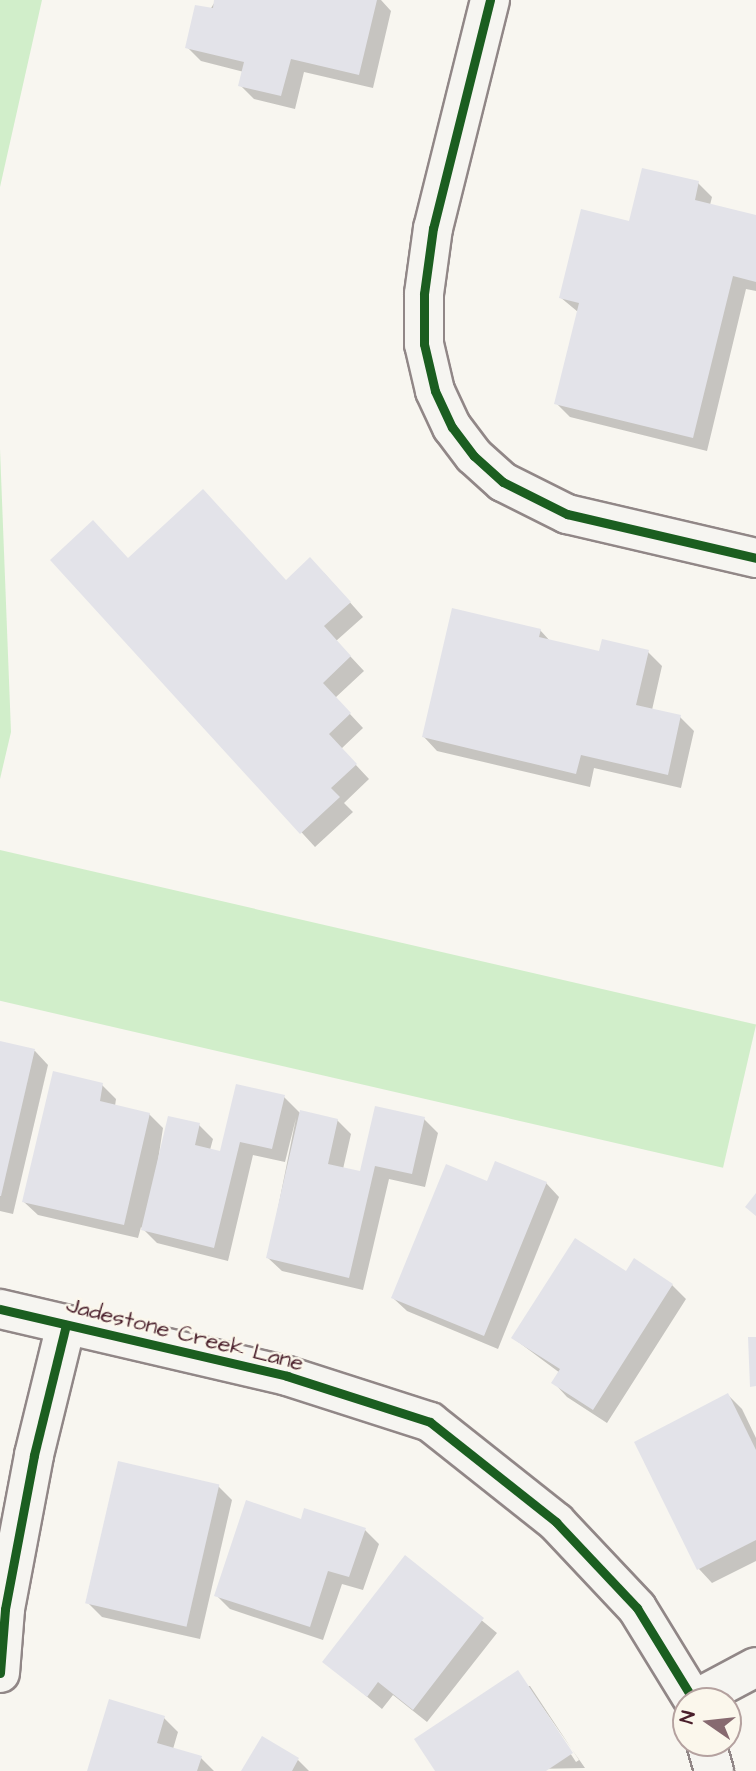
<!DOCTYPE html>
<style>
body{margin:0}
#map{position:relative;width:756px;height:1771px;overflow:hidden;background:#f8f6f0;font-family:"Architects Daughter",sans-serif}
div>[style]{position:absolute}
.green>*{inset:0;background:#d1eeca;transform-origin:0 0}
.shadow>*{inset:0;background:#0003}
.building>*{inset:0;background:#e3e3e9;transform-origin:0 0}
.roads{filter:drop-shadow(2px 0 #918787) drop-shadow(-2px 0 #918787) drop-shadow(0 2px #918787) drop-shadow(0 -2px #918787)}
.minor>*{height:38px;margin:-19px;padding:0 19px;transform-origin:19px;border-radius:19px;background:#f6f5f1}
.cycleway>*{height:9px;margin:-4.5px;padding:0 4.5px;transform-origin:4.5px;border-radius:4.5px;background:#1b5e20}
span{translate:-50% -50%;white-space:nowrap;text-align:center;line-height:1.15;-webkit-text-stroke:5px #fbf7ec;paint-order:stroke}
.street-label{font-size:23px;color:#4a1f2b}
.north{position:absolute;left:672px;top:1687px;width:70px;height:70px;box-sizing:border-box;background:#fbf7ec;border:2px solid #b4a19f;border-radius:50%;rotate:284deg;font-size:19px;font-weight:700;line-height:28px;text-align:center;color:#4a1f2b}
.north::after{content:'';display:block;margin:auto;width:24px;height:32px;background:#876a70;clip-path:polygon(50% 0,100% 100%,50% 72%,0 100%)}
</style>
<div id="map">
<div class="green">
<div style="clip-path:polygon(0 0,42px 0,0 187px)"></div>
<div style="clip-path:polygon(0 449px,11px 732px,0 779px)"></div>
<div style="left:0;top:850px;width:776px;height:147px;rotate:13deg"></div>
</div>
<div class="shadow">
<div style="clip-path:polygon(216px 0,381px 0,391px 11px,373px 88px,304px 72px,295px 109px,254px 99px,240px 85px,244px 72px,201px 61px,187px 47px)"></div>
<div style="clip-path:polygon(698px 183px,712px 197px,710px 205px,756px 216px,756px 291px,746px 289px,707px 451px,570px 417px,556px 403px,578px 312px,560px 297px,630px 223px)"></div>
<div style="clip-path:polygon(52px 560px,129px 560px,287px 582px,324px 573px,363px 617px,336px 641px,364px 671px,335px 698px,363px 728px,341px 749px,369px 779px,344px 803px,353px 812px,315px 847px)"></div>
<div style="clip-path:polygon(540px 630px,551px 642px,601px 653px,648px 652px,662px 666px,652px 710px,680px 717px,694px 731px,681px 788px,594px 768px,590px 787px,437px 751px,424px 737px)"></div>
<div style="clip-path:polygon(0 1043px,35px 1051px,48px 1065px,13px 1214px,0 1211px)"></div>
<div style="clip-path:polygon(102px 1085px,116px 1099px,115px 1106px,149px 1114px,163px 1128px,156px 1173px,199px 1125px,213px 1139px,210px 1150px,221px 1153px,284px 1097px,301px 1114px,337px 1120px,351px 1134px,343px 1169px,361px 1173px,424px 1119px,438px 1133px,425px 1187px,389px 1179px,363px 1290px,282px 1271px,268px 1258px,296px 1118px,285px 1162px,253px 1155px,228px 1261px,157px 1243px,141px 1227px,138px 1238px,38px 1215px,24px 1202px)"></div>
<div style="clip-path:polygon(488px 1183px,546px 1183px,559px 1197px,498px 1349px,407px 1311px,393px 1298px)"></div>
<div style="clip-path:polygon(626px 1274px,672px 1285px,686px 1299px,607px 1423px,567px 1397px,554px 1383px,560px 1373px,513px 1338px)"></div>
<div style="clip-path:polygon(728px 1395px,742px 1409px,756px 1438px,756px 1561px,712px 1583px,699px 1569px)"></div>
<div style="clip-path:polygon(218px 1486px,232px 1500px,200px 1639px,102px 1617px,88px 1603px)"></div>
<div style="clip-path:polygon(305px 1511px,365px 1530px,379px 1544px,363px 1590px,342px 1584px,323px 1640px,230px 1609px,216px 1595px,302px 1521px)"></div>
<div style="clip-path:polygon(406px 1558px,497px 1633px,427px 1722px,393px 1695px,382px 1709px,325px 1662px)"></div>
<div style="clip-path:polygon(evenodd,518px 1672px,585px 1768px,437px 1771px,518px 1672px,526px 1686px,530px 1686px,579px 1760px,576px 1762px,526px 1686px)"></div>
<div style="clip-path:polygon(164px 1718px,178px 1732px,173px 1749px,201px 1758px,214px 1771px,88px 1771px)"></div>
<div style="clip-path:polygon(298px 1760px,309px 1771px,244px 1771px)"></div>
</div>
<div class="building">
<div style="clip-path:polygon(214px 0,377px 0,359px 75px,291px 59px,281px 96px,238px 86px,244px 62px,185px 48px,195px 5px,213px 8px)"></div>
<div style="clip-path:polygon(642px 168px,699px 181px,695px 200px,756px 215px,756px 282px,733px 276px,693px 438px,554px 404px,579px 303px,559px 298px,581px 209px,629px 221px)"></div>
<div style="clip-path:polygon(203px 489px,286px 580px,310px 557px,351px 602px,324px 626px,351px 656px,323px 683px,351px 713px,329px 734px,357px 764px,331px 788px,340px 797px,300px 834px,50px 560px,93px 520px,128px 558px)"></div>
<div style="clip-path:polygon(452px 608px,541px 629px,539px 637px,599px 651px,602px 639px,649px 650px,636px 705px,681px 715px,668px 775px,581px 755px,576px 774px,422px 737px)"></div>
<div style="clip-path:polygon(0 1041px,35px 1049px,1px 1196px,0 1196px)"></div>
<div style="clip-path:polygon(53px 1071px,103px 1083px,100px 1101px,150px 1113px,124px 1225px,22px 1202px)"></div>
<div style="clip-path:polygon(236px 1084px,285px 1095px,272px 1149px,240px 1142px,214px 1248px,141px 1230px,168px 1116px,200px 1123px,195px 1145px,220px 1151px)"></div>
<div style="clip-path:polygon(375px 1106px,425px 1117px,412px 1174px,375px 1166px,349px 1278px,266px 1258px,300px 1110px,338px 1119px,328px 1164px,360px 1171px)"></div>
<div style="clip-path:polygon(495px 1161px,547px 1182px,484px 1336px,391px 1298px,446px 1164px,487px 1181px)"></div>
<div style="clip-path:polygon(756px 1193px,756px 1216px,745px 1207px)"></div>
<div style="clip-path:polygon(575px 1238px,626px 1271px,634px 1258px,673px 1284px,593px 1410px,551px 1383px,560px 1369px,511px 1338px)"></div>
<div style="clip-path:polygon(748px 1337px,756px 1337px,756px 1386px,750px 1387px)"></div>
<div style="clip-path:polygon(728px 1393px,756px 1450px,756px 1540px,697px 1570px,634px 1442px)"></div>
<div style="left:118px;top:1461px;width:104px;height:146px;rotate:13deg"></div>
<div style="clip-path:polygon(246px 1500px,301px 1519px,304px 1508px,366px 1528px,349px 1577px,328px 1571px,310px 1627px,214px 1596px)"></div>
<div style="clip-path:polygon(405px 1555px,484px 1618px,413px 1710px,378px 1682px,367px 1697px,322px 1662px)"></div>
<div style="clip-path:polygon(518px 1670px,573px 1753px,546px 1771px,435px 1771px,414px 1739px)"></div>
<div style="clip-path:polygon(109px 1699px,165px 1716px,157px 1743px,202px 1756px,197px 1771px,87px 1771px)"></div>
<div style="clip-path:polygon(262px 1736px,299px 1758px,292px 1771px,241px 1771px)"></div>
</div>
<div class="roads">
<div class="minor">
<div style="left:490px;top:0;width:235px;rotate:104deg"></div>
<div style="left:433px;top:228px;width:67px;rotate:97.8deg"></div>
<div style="left:424px;top:294px;width:50px;rotate:90deg"></div>
<div style="left:424px;top:344px;width:48px;rotate:76.8deg"></div>
<div style="left:435px;top:391px;width:40px;rotate:65deg"></div>
<div style="left:452px;top:427px;width:36px;rotate:53deg"></div>
<div style="left:474px;top:456px;width:39px;rotate:42deg"></div>
<div style="left:503px;top:482px;width:72px;rotate:26.6deg"></div>
<div style="left:567px;top:514px;width:194px;rotate:13.1deg"></div>
<div style="left:0;top:1309px;width:295px;rotate:13.1deg"></div>
<div style="left:287px;top:1376px;width:150px;rotate:17.8deg"></div>
<div style="left:430px;top:1422px;width:161px;rotate:38.4deg"></div>
<div style="left:556px;top:1522px;width:118px;rotate:46.7deg"></div>
<div style="left:637px;top:1608px;width:109px;rotate:58.5deg"></div>
<div style="left:0;top:1673px;width:64px;rotate:-85.5deg"></div>
<div style="left:5px;top:1609px;width:157px;rotate:-79.3deg"></div>
<div style="left:34px;top:1455px;width:134px;rotate:-76.2deg"></div>
<div style="left:694px;top:1700px;width:70px;rotate:-28deg"></div>
<div style="left:706px;top:1743px;width:29px;rotate:74deg"></div>
</div>
</div>
<div class="cycleway">
<div style="left:490px;top:0;width:235px;rotate:104deg"></div>
<div style="left:433px;top:228px;width:67px;rotate:97.8deg"></div>
<div style="left:424px;top:294px;width:50px;rotate:90deg"></div>
<div style="left:424px;top:344px;width:48px;rotate:76.8deg"></div>
<div style="left:435px;top:391px;width:40px;rotate:65deg"></div>
<div style="left:452px;top:427px;width:36px;rotate:53deg"></div>
<div style="left:474px;top:456px;width:39px;rotate:42deg"></div>
<div style="left:503px;top:482px;width:72px;rotate:26.6deg"></div>
<div style="left:567px;top:514px;width:194px;rotate:13.1deg"></div>
<div style="left:0;top:1309px;width:295px;rotate:13.1deg"></div>
<div style="left:287px;top:1376px;width:150px;rotate:17.8deg"></div>
<div style="left:430px;top:1422px;width:161px;rotate:38.4deg"></div>
<div style="left:556px;top:1522px;width:118px;rotate:46.7deg"></div>
<div style="left:637px;top:1608px;width:109px;rotate:58.5deg"></div>
<div style="left:0;top:1673px;width:64px;rotate:-85.5deg"></div>
<div style="left:5px;top:1609px;width:157px;rotate:-79.3deg"></div>
<div style="left:34px;top:1455px;width:134px;rotate:-76.2deg"></div>
</div>
<div class="street-label">
<span style="left:185px;top:1334px;rotate:14deg">Jadestone Creek Lane</span>
</div>
<div class="north">N</div>
</div>
